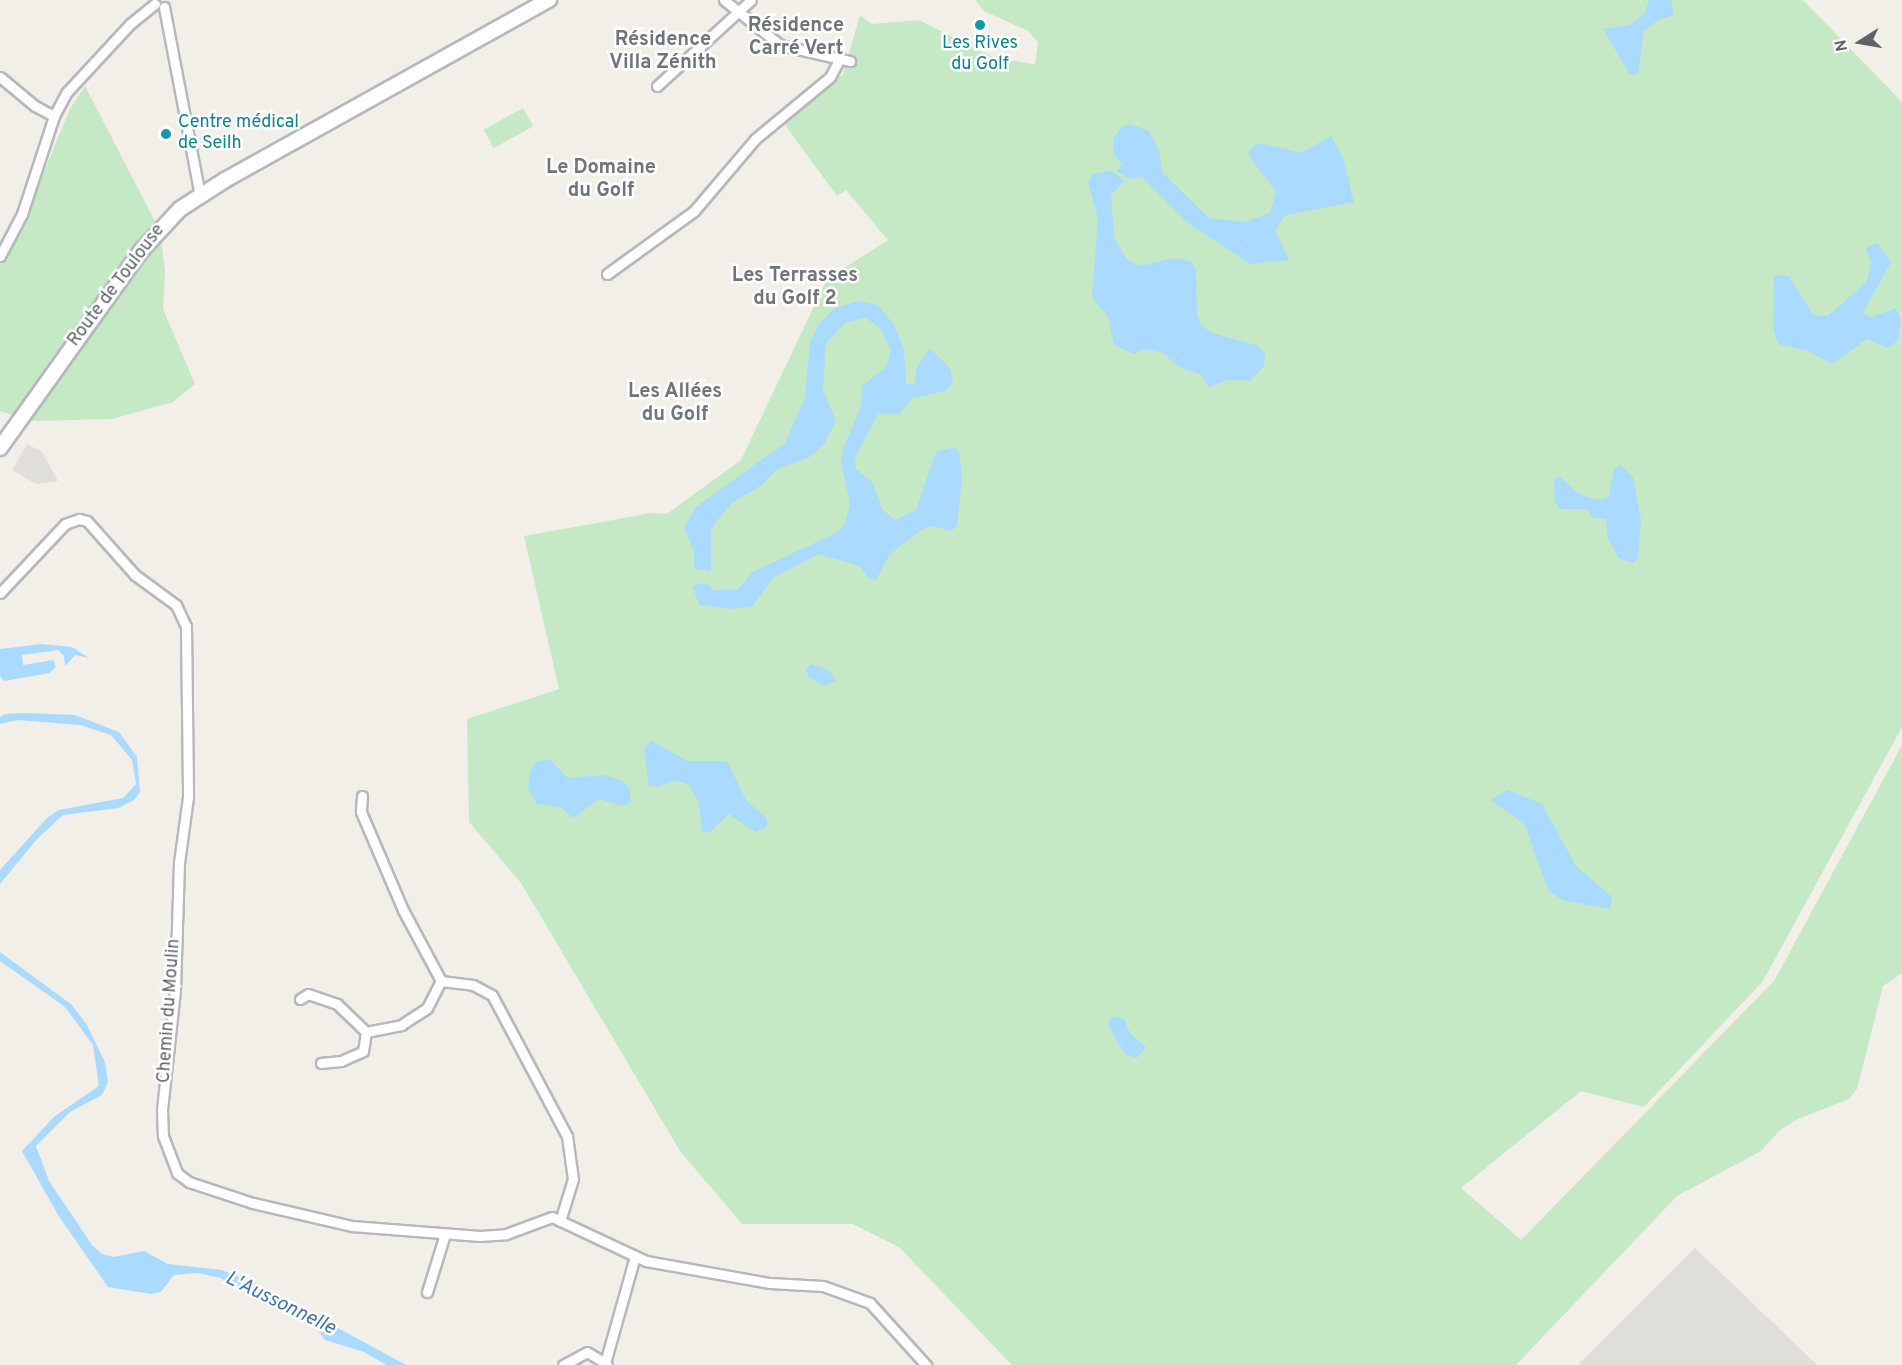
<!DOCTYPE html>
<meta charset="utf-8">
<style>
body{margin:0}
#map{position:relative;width:1902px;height:1365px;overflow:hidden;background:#f1efe8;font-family:Overpass,sans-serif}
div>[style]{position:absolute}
.industrial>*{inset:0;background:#e0deda}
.green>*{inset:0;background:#c5e8c5;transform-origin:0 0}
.water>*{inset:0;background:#aadaff}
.roads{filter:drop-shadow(2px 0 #b5b8bc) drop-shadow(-2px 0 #b5b8bc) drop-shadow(0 2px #b5b8bc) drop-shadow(0 -2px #b5b8bc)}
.minor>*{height:9px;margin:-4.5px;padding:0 4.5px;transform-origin:4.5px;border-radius:4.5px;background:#fff}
.secondary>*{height:14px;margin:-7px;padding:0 7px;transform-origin:7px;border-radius:7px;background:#fff}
.dots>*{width:16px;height:16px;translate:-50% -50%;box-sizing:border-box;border:3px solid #fff;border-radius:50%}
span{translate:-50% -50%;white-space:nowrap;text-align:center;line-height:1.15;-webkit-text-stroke:5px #fff;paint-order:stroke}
.culture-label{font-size:18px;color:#0d838f}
.left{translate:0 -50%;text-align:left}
.street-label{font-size:18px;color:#5f6368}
.neighbourhood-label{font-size:20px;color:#70757a;font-weight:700}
.water-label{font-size:20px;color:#4174aa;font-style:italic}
.north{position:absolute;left:1830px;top:12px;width:60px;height:60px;-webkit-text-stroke:4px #fff;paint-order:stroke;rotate:259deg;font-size:16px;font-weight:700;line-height:24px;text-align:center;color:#5f6368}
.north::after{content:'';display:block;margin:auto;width:21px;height:27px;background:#5f6368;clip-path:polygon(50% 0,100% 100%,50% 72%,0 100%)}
</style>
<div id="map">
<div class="industrial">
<div style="clip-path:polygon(27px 444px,42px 452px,58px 481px,36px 484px,12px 470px)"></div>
<div style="clip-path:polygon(1695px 1248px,1817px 1365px,1578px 1365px)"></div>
</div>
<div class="green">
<div style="clip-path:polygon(975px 0,1803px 0,1902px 102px,1902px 727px,1763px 981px,1644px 1107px,1581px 1091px,1461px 1188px,1521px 1240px,1774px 981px,1902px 745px,1902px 973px,1883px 986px,1857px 1089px,1849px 1099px,1798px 1119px,1780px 1130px,1761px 1151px,1677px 1196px,1516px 1365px,1012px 1365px,899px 1247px,853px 1224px,742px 1224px,680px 1151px,521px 883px,469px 822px,467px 719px,559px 689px,524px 536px,652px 513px,667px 514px,741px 460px,827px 279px,888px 240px,846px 190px,837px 196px,783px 122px,843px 74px,860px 15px,872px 24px,919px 20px,995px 58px,1035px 64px,1038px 42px,1028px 31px,984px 11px)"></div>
<div style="clip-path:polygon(85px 86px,160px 231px,165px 270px,163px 309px,195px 384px,173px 402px,112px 419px,31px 421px,0 411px,0 262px,37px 189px,70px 109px)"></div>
<div style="left:523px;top:108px;width:21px;height:45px;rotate:61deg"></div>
</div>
<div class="water">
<div style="clip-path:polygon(1649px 0,1671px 0,1674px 15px,1658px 20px,1644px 31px,1638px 74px,1630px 75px,1603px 29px,1629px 25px,1644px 14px)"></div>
<div style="clip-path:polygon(1130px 124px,1149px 131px,1159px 151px,1162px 172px,1209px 218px,1244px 222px,1270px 213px,1276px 192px,1249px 156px,1249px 150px,1259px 143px,1301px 153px,1331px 136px,1343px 158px,1354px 202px,1286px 215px,1275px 230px,1289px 260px,1250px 264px,1188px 223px,1142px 177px,1129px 179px,1117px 171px,1122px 164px,1113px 154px,1114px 137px,1121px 127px)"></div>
<div style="clip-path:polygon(1111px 171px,1125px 181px,1111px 195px,1114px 237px,1126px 258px,1139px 266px,1175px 258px,1190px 261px,1196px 269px,1197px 313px,1201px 325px,1212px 333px,1259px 346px,1265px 354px,1264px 366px,1250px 381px,1228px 380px,1209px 387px,1200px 374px,1180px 368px,1163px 353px,1145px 349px,1134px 354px,1114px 345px,1108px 317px,1092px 297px,1098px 218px,1088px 183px,1093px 174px)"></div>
<div style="clip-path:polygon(1878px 243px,1891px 262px,1863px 313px,1871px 317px,1896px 308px,1901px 321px,1897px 342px,1888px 348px,1867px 339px,1832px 364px,1808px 351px,1778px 344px,1773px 327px,1774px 275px,1789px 276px,1813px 315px,1828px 316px,1867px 281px,1871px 264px,1866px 248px)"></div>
<div style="clip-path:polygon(858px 301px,877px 305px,894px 324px,904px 350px,906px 384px,915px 385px,916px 369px,929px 348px,950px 368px,953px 382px,946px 391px,913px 398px,899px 414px,878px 414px,855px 458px,856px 469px,873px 483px,882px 509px,895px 520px,916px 510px,936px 452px,954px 447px,959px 451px,962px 478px,957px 526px,951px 531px,933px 526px,924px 528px,890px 554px,876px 580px,869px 579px,860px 566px,819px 554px,773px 578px,753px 606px,731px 609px,699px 605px,693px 588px,696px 584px,706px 583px,714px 590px,737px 590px,753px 572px,836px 533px,845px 524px,850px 505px,841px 460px,843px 449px,861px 406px,862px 386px,886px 367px,891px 351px,881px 329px,866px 318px,845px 323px,826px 343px,823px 390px,836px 421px,824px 444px,810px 457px,776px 470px,762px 485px,732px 503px,716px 522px,711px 531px,711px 571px,694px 569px,694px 552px,684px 527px,696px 507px,785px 443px,805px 398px,810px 343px,819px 324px,834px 309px)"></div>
<div style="clip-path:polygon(1620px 465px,1633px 477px,1641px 519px,1638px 558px,1633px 563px,1619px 558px,1608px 539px,1606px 519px,1594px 518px,1586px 509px,1561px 509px,1555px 502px,1554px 480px,1559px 476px,1579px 494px,1598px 500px,1609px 497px,1614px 469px)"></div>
<div style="clip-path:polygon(41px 644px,72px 647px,89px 658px,75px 655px,65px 666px,64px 656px,58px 650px,22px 655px,23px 665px,53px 660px,56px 667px,50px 673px,4px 681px,0 676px,0 649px)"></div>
<div style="clip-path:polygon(811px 664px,830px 671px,836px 681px,824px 686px,808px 676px,806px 669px)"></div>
<div style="clip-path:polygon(24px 713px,75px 715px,119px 732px,137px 757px,140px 792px,134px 800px,118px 808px,63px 815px,37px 839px,0 884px,0 870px,47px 818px,59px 810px,123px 798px,136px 784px,132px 760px,111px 735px,80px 725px,18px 720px,0 724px,0 717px,5px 714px)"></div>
<div style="clip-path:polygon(651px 740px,687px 761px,727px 761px,746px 800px,767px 819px,767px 827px,755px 832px,729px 814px,709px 833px,702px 831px,699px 803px,689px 785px,676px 780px,658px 787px,649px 786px,644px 749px)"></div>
<div style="clip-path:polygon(549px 759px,568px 778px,605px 775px,623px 781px,629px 788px,631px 801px,623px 806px,599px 799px,573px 818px,560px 807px,537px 804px,528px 789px,530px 771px,536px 762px)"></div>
<div style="clip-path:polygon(1507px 790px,1542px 804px,1576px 866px,1612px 897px,1610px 909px,1562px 900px,1548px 890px,1525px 825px,1491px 800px)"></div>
<div style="clip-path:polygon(0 952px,72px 1005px,87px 1025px,105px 1062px,108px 1082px,102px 1095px,70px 1112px,36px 1146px,49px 1181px,92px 1245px,102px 1254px,114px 1257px,144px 1251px,168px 1264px,222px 1270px,259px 1285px,406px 1365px,387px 1365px,364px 1352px,325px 1340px,314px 1325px,220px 1278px,198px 1273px,174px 1275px,161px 1292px,151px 1294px,108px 1287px,58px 1215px,22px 1151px,55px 1116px,99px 1086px,93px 1045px,65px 1007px,0 961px)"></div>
<div style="clip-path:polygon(1112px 1017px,1124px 1019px,1130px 1033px,1146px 1047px,1137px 1058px,1125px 1054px,1109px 1028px,1108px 1021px)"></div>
</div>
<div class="roads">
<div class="minor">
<div style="left:724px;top:0;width:72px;rotate:38.8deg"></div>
<div style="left:780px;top:45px;width:72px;rotate:12.9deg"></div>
<div style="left:164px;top:7px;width:191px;rotate:79.2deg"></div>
<div style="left:0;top:77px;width:45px;rotate:39.6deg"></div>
<div style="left:35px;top:106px;width:21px;rotate:28deg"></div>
<div style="left:657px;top:86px;width:127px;rotate:-42.5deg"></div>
<div style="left:0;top:256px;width:47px;rotate:-62.4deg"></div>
<div style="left:22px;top:214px;width:103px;rotate:-71.9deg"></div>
<div style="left:54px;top:116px;width:27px;rotate:-62deg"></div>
<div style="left:67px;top:92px;width:93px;rotate:-47.2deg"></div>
<div style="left:130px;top:24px;width:32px;rotate:-39deg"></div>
<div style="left:607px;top:274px;width:107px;rotate:-35.9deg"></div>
<div style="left:694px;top:211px;width:94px;rotate:-49.7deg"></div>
<div style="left:755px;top:139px;width:97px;rotate:-39.6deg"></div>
<div style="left:830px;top:77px;width:19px;rotate:-62deg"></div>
<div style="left:0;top:593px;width:95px;rotate:-46.7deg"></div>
<div style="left:65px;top:524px;width:15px;rotate:-20deg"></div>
<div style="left:79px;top:519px;width:8px;rotate:14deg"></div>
<div style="left:87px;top:521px;width:72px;rotate:48.4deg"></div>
<div style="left:135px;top:575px;width:51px;rotate:36.2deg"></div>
<div style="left:176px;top:605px;width:23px;rotate:65deg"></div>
<div style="left:186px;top:626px;width:171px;rotate:89.3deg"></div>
<div style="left:188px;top:797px;width:67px;rotate:97.8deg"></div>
<div style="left:179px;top:863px;width:127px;rotate:91.8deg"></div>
<div style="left:175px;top:990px;width:120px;rotate:96.2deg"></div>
<div style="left:162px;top:1109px;width:27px;rotate:88deg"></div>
<div style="left:163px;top:1136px;width:40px;rotate:69deg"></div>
<div style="left:177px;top:1173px;width:15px;rotate:37deg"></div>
<div style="left:189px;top:1182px;width:67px;rotate:18.2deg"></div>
<div style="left:253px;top:1203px;width:102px;rotate:13.1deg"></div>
<div style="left:352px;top:1226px;width:128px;rotate:4.5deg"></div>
<div style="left:480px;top:1236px;width:26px;rotate:-4deg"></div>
<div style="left:506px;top:1234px;width:49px;rotate:-20.3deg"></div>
<div style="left:552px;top:1217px;width:104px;rotate:25.1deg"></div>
<div style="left:646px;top:1261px;width:126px;rotate:10.1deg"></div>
<div style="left:770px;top:1283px;width:53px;rotate:3.2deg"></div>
<div style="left:823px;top:1286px;width:50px;rotate:19.9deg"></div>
<div style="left:870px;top:1303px;width:84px;rotate:47.9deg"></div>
<div style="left:362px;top:796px;width:16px;rotate:94deg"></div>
<div style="left:361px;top:812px;width:107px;rotate:66.8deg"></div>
<div style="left:403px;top:910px;width:81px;rotate:61.8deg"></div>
<div style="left:441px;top:981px;width:32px;rotate:7deg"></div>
<div style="left:473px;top:985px;width:21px;rotate:28deg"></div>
<div style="left:492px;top:995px;width:160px;rotate:62deg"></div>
<div style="left:567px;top:1136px;width:43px;rotate:82.1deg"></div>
<div style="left:573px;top:1179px;width:44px;rotate:107.2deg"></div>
<div style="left:300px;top:999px;width:9px;rotate:-32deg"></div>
<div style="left:308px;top:994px;width:31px;rotate:19deg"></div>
<div style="left:337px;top:1004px;width:40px;rotate:44deg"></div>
<div style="left:366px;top:1032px;width:36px;rotate:-11deg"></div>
<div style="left:401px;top:1025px;width:31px;rotate:-33deg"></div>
<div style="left:427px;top:1008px;width:30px;rotate:-63deg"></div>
<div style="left:321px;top:1063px;width:20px;rotate:-6deg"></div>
<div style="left:341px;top:1061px;width:24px;rotate:-24deg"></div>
<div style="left:363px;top:1051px;width:19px;rotate:-81deg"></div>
<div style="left:427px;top:1292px;width:61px;rotate:-72.8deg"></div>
<div style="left:563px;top:1365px;width:27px;rotate:-28deg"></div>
<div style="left:587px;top:1352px;width:21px;rotate:31deg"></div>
<div style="left:607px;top:1365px;width:3px;rotate:-135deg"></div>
<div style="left:605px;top:1363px;width:111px;rotate:-74.3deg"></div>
</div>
<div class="secondary">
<div style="left:0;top:448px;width:242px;rotate:-54.4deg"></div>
<div style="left:141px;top:251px;width:57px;rotate:-47.1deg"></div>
<div style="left:180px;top:209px;width:54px;rotate:-32.8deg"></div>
<div style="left:225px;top:180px;width:371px;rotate:-29.1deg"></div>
</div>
</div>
<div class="dots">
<div style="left:980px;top:25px;background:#0f9aa8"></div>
<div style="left:166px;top:134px;background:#0f9aa8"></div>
</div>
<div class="culture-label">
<span style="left:980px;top:55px">Les Rives<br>du Golf</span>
<span class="left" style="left:178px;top:134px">Centre médical<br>de Seilh</span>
</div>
<div class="street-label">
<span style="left:117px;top:286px;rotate:-53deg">Route de Toulouse</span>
<span style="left:170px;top:1011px;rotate:-86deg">Chemin du Moulin</span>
</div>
<div class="neighbourhood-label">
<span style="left:796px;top:38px">Résidence<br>Carré Vert</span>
<span style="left:663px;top:52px">Résidence<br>Villa Zénith</span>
<span style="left:601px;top:180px">Le Domaine<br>du Golf</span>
<span style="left:795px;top:288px">Les Terrasses<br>du Golf 2</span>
<span style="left:675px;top:404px">Les Allées<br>du Golf</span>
</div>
<div class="water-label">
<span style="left:280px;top:1304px;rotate:26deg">L'Aussonnelle</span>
</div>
<div class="north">N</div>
</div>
